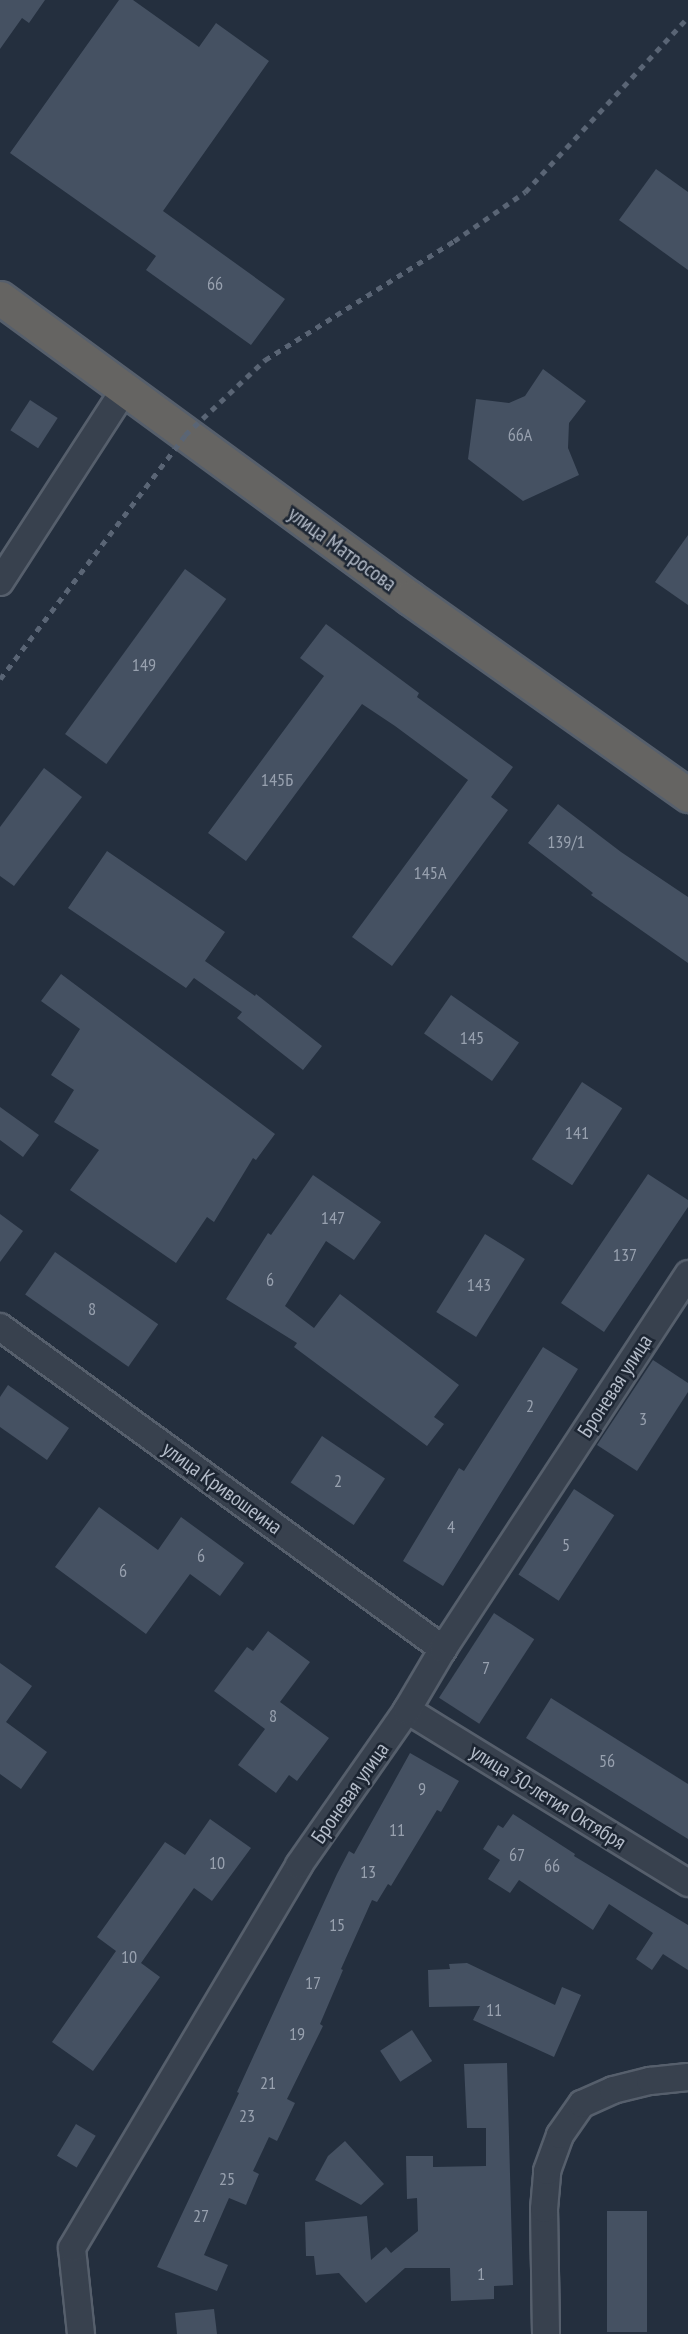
<!DOCTYPE html>
<meta charset="utf-8">
<style>
body{margin:0}
#map{position:relative;width:688px;height:2334px;overflow:hidden;background:#242f3e;font-family:"PT Sans Narrow",sans-serif}
div>[style]{position:absolute}
.building>*{inset:0;background:#455162;transform-origin:0 0}
.roads{filter:drop-shadow(2px 0 #565f6c) drop-shadow(-2px 0 #565f6c) drop-shadow(0 2px #565f6c) drop-shadow(0 -2px #565f6c)}
.minor>*{height:26px;margin:-13px;padding:0 13px;transform-origin:13px;border-radius:13px;background:#38414e}
.trunk>*{height:33px;margin:-16.5px;padding:0 16.5px;transform-origin:16.5px;border-radius:16.5px;background:#656462}
.rail>*{height:4.5px;margin-top:-2.25px;transform-origin:0;background:repeating-linear-gradient(90deg,#5a6575 0 6px,transparent 0 12px)}
span{translate:-50% -50%;white-space:nowrap;text-align:center;line-height:1.15;-webkit-text-stroke:5px #1d2633;paint-order:stroke}
.number-label{font-size:18px;color:#98a1af}
.number-label span{-webkit-text-stroke-width:0}
.street-label{font-size:21px;color:#b4bcc9}
</style>
<div id="map">
<div class="building">
<div style="clip-path:polygon(0 0,45px 0,29px 23px,22px 18px,0 49px)"></div>
<div style="clip-path:polygon(119px 0,133px 0,199px 47px,216px 23px,269px 61px,163px 211px,285px 299px,251px 345px,146px 270px,156px 256px,10px 153px)"></div>
<div style="clip-path:polygon(656px 169px,688px 192px,688px 270px,619px 220px)"></div>
<div style="clip-path:polygon(543px 369px,586px 401px,569px 423px,568px 448px,579px 475px,523px 501px,468px 459px,476px 399px,509px 403px,525px 396px)"></div>
<div style="left:30px;top:400px;width:33px;height:36px;rotate:33deg"></div>
<div style="clip-path:polygon(688px 535px,688px 605px,655px 582px)"></div>
<div style="left:185px;top:569px;width:51px;height:204px;rotate:36deg"></div>
<div style="clip-path:polygon(326px 624px,419px 693px,417px 697px,513px 767px,491px 797px,508px 810px,392px 966px,352px 937px,468px 780px,395px 726px,362px 704px,246px 861px,208px 833px,324px 676px,300px 658px)"></div>
<div style="clip-path:polygon(44px 768px,82px 797px,14px 886px,0 876px,0 827px)"></div>
<div style="clip-path:polygon(558px 804px,621px 852px,688px 897px,688px 963px,591px 895px,593px 893px,528px 843px)"></div>
<div style="clip-path:polygon(107px 851px,225px 932px,205px 961px,255px 996px,256px 994px,322px 1046px,303px 1070px,237px 1018px,242px 1012px,194px 978px,186px 988px,68px 908px)"></div>
<div style="clip-path:polygon(61px 974px,275px 1134px,256px 1160px,253px 1158px,214px 1222px,207px 1217px,176px 1263px,70px 1190px,99px 1150px,54px 1122px,74px 1090px,51px 1075px,80px 1029px,41px 1001px)"></div>
<div style="left:451px;top:995px;width:83px;height:47px;rotate:35deg"></div>
<div style="left:582px;top:1082px;width:48px;height:92px;rotate:33deg"></div>
<div style="clip-path:polygon(0 1107px,39px 1135px,23px 1157px,0 1140px)"></div>
<div style="clip-path:polygon(648px 1174px,688px 1200px,688px 1207px,604px 1332px,561px 1303px)"></div>
<div style="clip-path:polygon(313px 1175px,381px 1222px,354px 1260px,326px 1241px,285px 1306px,314px 1328px,340px 1294px,459px 1385px,434px 1417px,444px 1424px,427px 1446px,294px 1347px,297px 1343px,226px 1299px,268px 1233px,271px 1235px)"></div>
<div style="clip-path:polygon(0 1214px,23px 1231px,0 1262px)"></div>
<div style="left:485px;top:1234px;width:47px;height:92px;rotate:32deg"></div>
<div style="left:55px;top:1252px;width:126px;height:52px;rotate:35deg"></div>
<div style="clip-path:polygon(543px 1347px,578px 1369px,443px 1586px,403px 1561px,459px 1468px,464px 1471px)"></div>
<div style="clip-path:polygon(653px 1360px,688px 1383px,688px 1392px,637px 1471px,597px 1445px)"></div>
<div style="clip-path:polygon(8px 1385px,69px 1428px,47px 1460px,0 1427px,0 1397px)"></div>
<div style="left:322px;top:1436px;width:76px;height:56px;rotate:34deg"></div>
<div style="left:574px;top:1489px;width:48px;height:102px;rotate:33deg"></div>
<div style="clip-path:polygon(99px 1507px,158px 1550px,181px 1517px,244px 1563px,220px 1596px,190px 1574px,146px 1634px,55px 1567px)"></div>
<div style="left:494px;top:1613px;width:48px;height:101px;rotate:33deg"></div>
<div style="clip-path:polygon(268px 1631px,310px 1662px,280px 1702px,329px 1738px,297px 1781px,289px 1775px,276px 1793px,238px 1765px,265px 1729px,214px 1691px,247px 1647px,253px 1651px)"></div>
<div style="clip-path:polygon(0 1663px,32px 1686px,6px 1722px,47px 1752px,21px 1789px,0 1774px)"></div>
<div style="clip-path:polygon(551px 1698px,688px 1784px,688px 1839px,526px 1738px)"></div>
<div style="clip-path:polygon(410px 1753px,459px 1781px,441px 1812px,437px 1810px,391px 1886px,388px 1884px,377px 1902px,372px 1900px,341px 1969px,343px 1970px,320px 2024px,323px 2026px,287px 2099px,295px 2103px,277px 2141px,269px 2137px,253px 2171px,259px 2174px,246px 2205px,229px 2198px,204px 2255px,228px 2265px,217px 2291px,157px 2267px,239px 2093px,237px 2092px,337px 1874px,349px 1851px,354px 1854px)"></div>
<div style="clip-path:polygon(513px 1814px,575px 1854px,574px 1856px,688px 1925px,688px 1970px,663px 1954px,652px 1970px,636px 1959px,653px 1933px,609px 1904px,593px 1930px,519px 1880px,510px 1893px,488px 1879px,500px 1860px,483px 1849px,498px 1825px,503px 1828px)"></div>
<div style="clip-path:polygon(210px 1819px,251px 1848px,212px 1901px,194px 1888px,141px 1963px,160px 1977px,93px 2071px,52px 2042px,116px 1951px,97px 1937px,165px 1842px,185px 1855px)"></div>
<div style="clip-path:polygon(467px 1963px,555px 2005px,562px 1987px,581px 1995px,554px 2057px,473px 2020px,480px 2006px,429px 2007px,428px 1970px,450px 1969px,449px 1964px)"></div>
<div style="left:412px;top:2030px;width:37px;height:38px;rotate:57deg"></div>
<div style="clip-path:polygon(507px 2063px,513px 2285px,494px 2286px,494px 2299px,451px 2301px,450px 2268px,405px 2268px,366px 2303px,339px 2273px,316px 2275px,314px 2256px,306px 2256px,305px 2222px,367px 2216px,371px 2260px,386px 2247px,391px 2253px,418px 2231px,417px 2198px,407px 2199px,406px 2156px,433px 2156px,433px 2167px,486px 2166px,486px 2128px,467px 2128px,464px 2064px)"></div>
<div style="left:76px;top:2124px;width:23px;height:37px;rotate:31deg"></div>
<div style="clip-path:polygon(345px 2141px,384px 2184px,361px 2205px,315px 2180px,328px 2156px)"></div>
<div style="left:607px;top:2211px;width:40px;height:121px"></div>
<div style="clip-path:polygon(214px 2309px,217px 2334px,177px 2334px,175px 2313px)"></div>
</div>
<div class="roads">
<div class="minor">
<div style="left:0;top:582px;width:229px;rotate:-57.1deg"></div>
<div style="left:0;top:1327px;width:548px;rotate:36.01deg"></div>
<div style="left:407px;top:1710px;width:330px;rotate:31.6deg"></div>
<div style="left:81px;top:2334px;width:86px;rotate:-96deg"></div>
<div style="left:72px;top:2248px;width:445px;rotate:-59.3deg"></div>
<div style="left:299px;top:1865px;width:189px;rotate:-55.1deg"></div>
<div style="left:407px;top:1710px;width:71px;rotate:-59.5deg"></div>
<div style="left:443px;top:1649px;width:448px;rotate:-56.8deg"></div>
<div style="left:546px;top:2334px;width:125px;rotate:-90.9deg"></div>
<div style="left:544px;top:2209px;width:38px;rotate:-85deg"></div>
<div style="left:547px;top:2171px;width:38px;rotate:-70deg"></div>
<div style="left:560px;top:2135px;width:38px;rotate:-55deg"></div>
<div style="left:582px;top:2104px;width:34px;rotate:-24deg"></div>
<div style="left:613px;top:2090px;width:38px;rotate:-14deg"></div>
<div style="left:650px;top:2081px;width:38px;rotate:-6deg"></div>
</div>
<div class="trunk">
<div style="left:0;top:298px;width:508px;rotate:36.19deg"></div>
<div style="left:410px;top:598px;width:341px;rotate:35.3deg"></div>
</div>
</div>
<div class="rail">
<div style="left:0;top:679px;width:306px;rotate:-52.8deg"></div>
<div style="left:185px;top:435px;width:110px;rotate:-43.2deg"></div>
<div style="left:265px;top:360px;width:223px;rotate:-32.2deg"></div>
<div style="left:454px;top:241px;width:86px;rotate:-34.6deg"></div>
<div style="left:525px;top:192px;width:239px;rotate:-47deg"></div>
</div>
<div class="number-label">
<span style="left:215px;top:284px">66</span>
<span style="left:520px;top:435px">66А</span>
<span style="left:144px;top:665px">149</span>
<span style="left:277px;top:780px">145Б</span>
<span style="left:566px;top:842px">139/1</span>
<span style="left:430px;top:873px">145А</span>
<span style="left:472px;top:1038px">145</span>
<span style="left:577px;top:1133px">141</span>
<span style="left:333px;top:1218px">147</span>
<span style="left:625px;top:1255px">137</span>
<span style="left:270px;top:1280px">6</span>
<span style="left:479px;top:1285px">143</span>
<span style="left:92px;top:1309px">8</span>
<span style="left:530px;top:1406px">2</span>
<span style="left:643px;top:1419px">3</span>
<span style="left:338px;top:1481px">2</span>
<span style="left:451px;top:1527px">4</span>
<span style="left:566px;top:1545px">5</span>
<span style="left:201px;top:1556px">6</span>
<span style="left:123px;top:1571px">6</span>
<span style="left:486px;top:1668px">7</span>
<span style="left:273px;top:1716px">8</span>
<span style="left:607px;top:1761px">56</span>
<span style="left:422px;top:1789px">9</span>
<span style="left:397px;top:1830px">11</span>
<span style="left:517px;top:1855px">67</span>
<span style="left:217px;top:1863px">10</span>
<span style="left:552px;top:1866px">66</span>
<span style="left:368px;top:1872px">13</span>
<span style="left:337px;top:1925px">15</span>
<span style="left:129px;top:1957px">10</span>
<span style="left:313px;top:1983px">17</span>
<span style="left:494px;top:2010px">11</span>
<span style="left:297px;top:2034px">19</span>
<span style="left:268px;top:2083px">21</span>
<span style="left:247px;top:2116px">23</span>
<span style="left:227px;top:2179px">25</span>
<span style="left:201px;top:2216px">27</span>
<span style="left:481px;top:2274px">1</span>
</div>
<div class="street-label">
<span style="left:342px;top:549px;rotate:36deg">улица Матросова</span>
<span style="left:615px;top:1386px;rotate:-57deg">Броневая улица</span>
<span style="left:222px;top:1488px;rotate:36deg">улица Кривошеина</span>
<span style="left:350px;top:1793px;rotate:-55deg">Броневая улица</span>
<span style="left:548px;top:1797px;rotate:32deg">улица 30-летия Октября</span>
</div>
</div>
